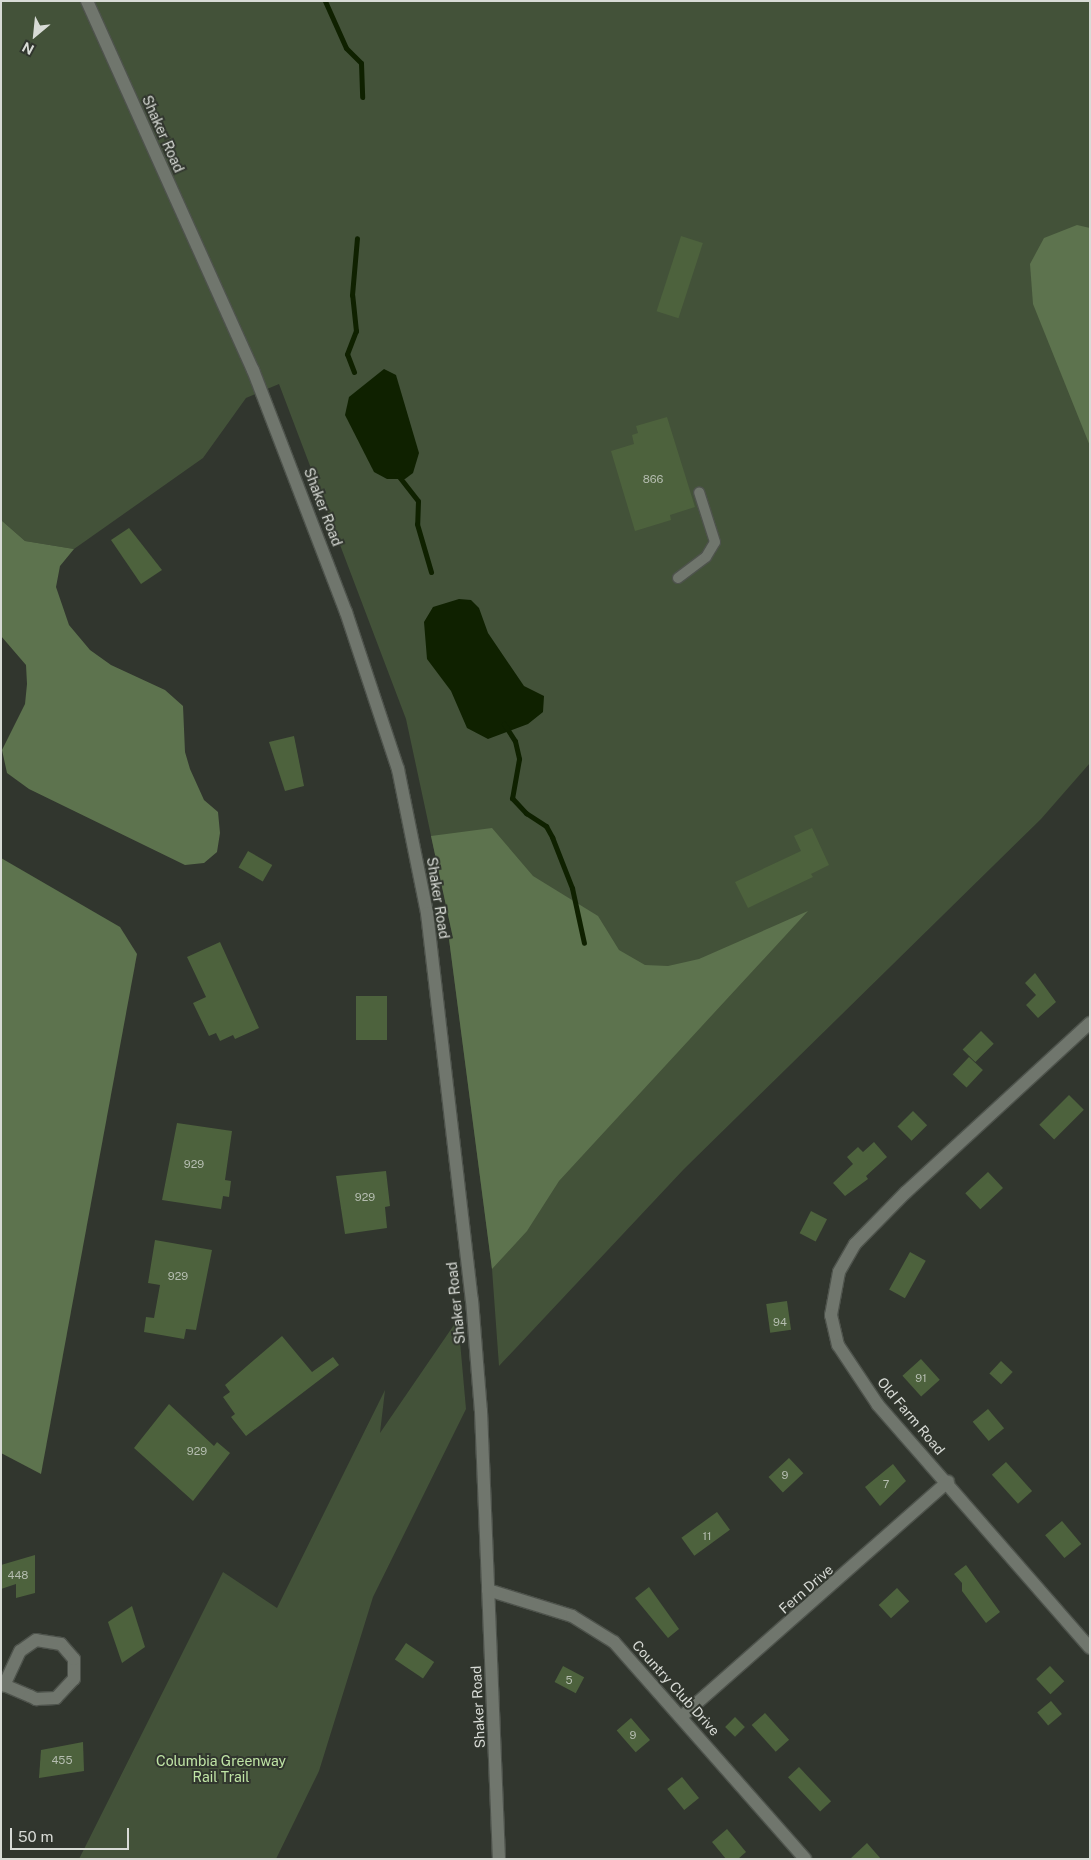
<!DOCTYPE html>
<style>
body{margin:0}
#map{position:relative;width:1091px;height:1860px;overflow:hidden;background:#31362e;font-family:"Public Sans",sans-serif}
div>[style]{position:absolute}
.green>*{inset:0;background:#435239}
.forest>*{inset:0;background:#5d734e}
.water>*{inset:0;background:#0f2100}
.stream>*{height:5px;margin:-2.5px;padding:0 2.5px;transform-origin:2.5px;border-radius:2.5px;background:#0f2100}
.building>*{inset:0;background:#4d623d;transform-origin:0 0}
.roads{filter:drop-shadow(1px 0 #4e534c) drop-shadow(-1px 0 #4e534c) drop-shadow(0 1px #4e534c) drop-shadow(0 -1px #4e534c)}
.service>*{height:10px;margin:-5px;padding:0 5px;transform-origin:5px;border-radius:5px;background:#70766d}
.minor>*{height:12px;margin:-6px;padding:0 6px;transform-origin:6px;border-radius:6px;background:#70766d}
.tertiary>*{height:12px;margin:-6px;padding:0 6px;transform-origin:6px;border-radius:6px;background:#70766d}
span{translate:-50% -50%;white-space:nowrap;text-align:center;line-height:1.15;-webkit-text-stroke:4px #31362e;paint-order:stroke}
.number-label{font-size:11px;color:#b5bdb0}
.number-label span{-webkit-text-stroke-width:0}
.street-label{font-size:14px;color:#d8dbd6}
.park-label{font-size:14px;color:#c0e5a6}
.frame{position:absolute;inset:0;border:2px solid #d8dbd6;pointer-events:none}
.north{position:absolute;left:10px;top:10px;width:50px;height:50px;-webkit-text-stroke:4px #31362e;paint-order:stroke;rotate:208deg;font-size:14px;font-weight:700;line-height:20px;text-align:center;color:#d8dbd6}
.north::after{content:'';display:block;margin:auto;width:18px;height:22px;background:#d8dbd6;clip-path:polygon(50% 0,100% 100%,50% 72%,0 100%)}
.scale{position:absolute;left:10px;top:1828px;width:119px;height:22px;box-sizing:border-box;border:2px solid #d8dbd6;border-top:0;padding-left:6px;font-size:15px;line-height:18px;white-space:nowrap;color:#d8dbd6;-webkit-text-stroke:4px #31362e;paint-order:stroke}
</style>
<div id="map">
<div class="green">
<div style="clip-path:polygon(1px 1px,1090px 1px,1090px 763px,1041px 819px,684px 1169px,499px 1366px,492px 1269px,449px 939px,453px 938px,406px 719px,279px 384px,246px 398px,203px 458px,74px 549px,25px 541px,1px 520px)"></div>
<div style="clip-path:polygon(458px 1319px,466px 1409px,373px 1597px,319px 1771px,276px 1859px,79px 1859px,223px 1572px,277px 1608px,385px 1390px,380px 1433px)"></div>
</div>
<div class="forest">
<div style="clip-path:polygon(1077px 225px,1090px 228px,1090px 446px,1033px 304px,1030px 264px,1044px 238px)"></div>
<div style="clip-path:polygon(1px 520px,25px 541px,74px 549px,60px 566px,56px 587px,69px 625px,90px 650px,111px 665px,165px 690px,183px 706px,185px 752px,190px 769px,204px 800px,218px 812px,220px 833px,217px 852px,204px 863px,185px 865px,29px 789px,7px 773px,2px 750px,25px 704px,27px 684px,26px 665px,1px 636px)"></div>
<div style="clip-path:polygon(492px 828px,533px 876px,598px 916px,619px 950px,645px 965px,668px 966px,699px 959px,808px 911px,559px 1181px,527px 1231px,492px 1269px,449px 939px,453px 938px,431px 836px)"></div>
<div style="clip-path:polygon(1px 858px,120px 927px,137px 954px,41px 1474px,1px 1453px)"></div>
</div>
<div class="water">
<div style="clip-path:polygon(384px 369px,396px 375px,419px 453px,413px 473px,405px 479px,387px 479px,374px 472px,345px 415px,349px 397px)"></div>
<div style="clip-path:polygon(459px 599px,471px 600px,479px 608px,488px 633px,524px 686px,544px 696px,543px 712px,528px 724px,488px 739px,467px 728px,451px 691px,427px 659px,424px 622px,433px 607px)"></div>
</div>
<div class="stream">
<div style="left:325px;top:1px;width:51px;rotate:65.9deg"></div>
<div style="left:346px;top:48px;width:21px;rotate:45deg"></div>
<div style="left:361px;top:63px;width:34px;rotate:88deg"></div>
<div style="left:354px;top:372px;width:19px;rotate:-111deg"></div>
<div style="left:347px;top:354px;width:25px;rotate:-69deg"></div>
<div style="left:356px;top:331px;width:36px;rotate:-96deg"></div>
<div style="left:352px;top:295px;width:57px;rotate:-85deg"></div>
<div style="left:397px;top:474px;width:34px;rotate:52deg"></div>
<div style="left:418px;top:501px;width:23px;rotate:92deg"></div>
<div style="left:417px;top:524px;width:50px;rotate:73.7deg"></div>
<div style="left:504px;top:724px;width:20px;rotate:57deg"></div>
<div style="left:515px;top:741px;width:18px;rotate:77deg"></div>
<div style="left:519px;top:759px;width:40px;rotate:100deg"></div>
<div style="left:512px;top:798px;width:21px;rotate:47deg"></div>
<div style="left:526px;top:813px;width:24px;rotate:33deg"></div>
<div style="left:546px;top:826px;width:13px;rotate:61deg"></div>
<div style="left:552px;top:837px;width:55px;rotate:68.6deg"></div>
<div style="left:572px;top:888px;width:56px;rotate:77.7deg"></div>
</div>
<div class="building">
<div style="left:681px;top:236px;width:23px;height:79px;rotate:18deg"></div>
<div style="clip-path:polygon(667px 417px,695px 507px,670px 515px,671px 520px,635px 531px,611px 451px,634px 444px,632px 435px,638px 433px,636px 426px)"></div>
<div style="clip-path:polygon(129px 528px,162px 570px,141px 584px,111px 540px)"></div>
<div style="clip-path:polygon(294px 736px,304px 786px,285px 791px,269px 742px)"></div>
<div style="clip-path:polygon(812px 828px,829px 865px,811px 874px,813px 877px,748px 908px,735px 882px,801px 851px,794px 836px)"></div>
<div style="left:248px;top:851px;width:28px;height:19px;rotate:30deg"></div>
<div style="clip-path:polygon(220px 942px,259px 1028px,235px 1039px,233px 1035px,220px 1041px,216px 1033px,209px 1036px,193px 1003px,206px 997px,187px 957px)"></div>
<div style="clip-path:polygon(1035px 973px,1056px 1002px,1038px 1018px,1026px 1005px,1036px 995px,1025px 983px)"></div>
<div style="left:356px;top:996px;width:31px;height:44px"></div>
<div style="left:981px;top:1031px;width:18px;height:26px;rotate:45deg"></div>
<div style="left:969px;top:1057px;width:19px;height:24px;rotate:43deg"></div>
<div style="left:1069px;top:1095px;width:21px;height:42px;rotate:45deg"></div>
<div style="left:913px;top:1111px;width:20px;height:22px;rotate:45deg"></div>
<div style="clip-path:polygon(177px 1123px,232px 1131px,225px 1180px,231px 1181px,229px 1197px,223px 1196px,221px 1209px,162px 1200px)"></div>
<div style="clip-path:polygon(874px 1142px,887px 1157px,866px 1176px,868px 1179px,845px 1196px,833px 1183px,853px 1164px,847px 1157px,858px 1147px,863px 1152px)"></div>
<div style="clip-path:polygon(386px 1171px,390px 1206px,385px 1207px,387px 1228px,345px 1234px,336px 1176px)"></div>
<div style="left:988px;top:1172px;width:22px;height:31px;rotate:47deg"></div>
<div style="left:811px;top:1211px;width:18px;height:25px;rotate:27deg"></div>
<div style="clip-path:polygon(155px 1240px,212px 1250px,196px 1330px,186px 1329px,184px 1339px,144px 1332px,146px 1317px,154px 1318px,160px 1285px,148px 1283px)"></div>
<div style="left:910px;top:1252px;width:18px;height:43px;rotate:29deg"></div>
<div style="left:787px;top:1301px;width:29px;height:21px;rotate:82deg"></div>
<div style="clip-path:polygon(282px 1336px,312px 1372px,333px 1357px,339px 1365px,246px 1436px,231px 1417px,235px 1414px,223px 1397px,230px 1392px,225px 1385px)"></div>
<div style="left:921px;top:1359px;width:28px;height:25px;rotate:48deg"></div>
<div style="left:1001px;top:1361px;width:16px;height:17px;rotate:43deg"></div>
<div style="clip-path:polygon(169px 1404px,214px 1446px,217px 1442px,230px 1453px,193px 1501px,134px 1448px)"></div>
<div style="left:988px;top:1409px;width:25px;height:20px;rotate:50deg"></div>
<div style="left:789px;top:1458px;width:21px;height:28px;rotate:47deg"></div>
<div style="left:1006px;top:1462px;width:39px;height:19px;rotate:48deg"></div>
<div style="clip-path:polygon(893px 1464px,906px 1481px,880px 1506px,865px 1487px)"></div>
<div style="left:717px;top:1512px;width:22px;height:44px;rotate:54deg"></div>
<div style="left:1062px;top:1521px;width:30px;height:22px;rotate:50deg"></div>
<div style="clip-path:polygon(35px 1555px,35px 1593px,16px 1598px,16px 1584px,1px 1589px,1px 1565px)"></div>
<div style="clip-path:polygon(966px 1565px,1000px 1612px,986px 1623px,962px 1591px,962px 1583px,954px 1574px)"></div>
<div style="clip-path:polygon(649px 1587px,679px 1629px,668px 1638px,635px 1598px)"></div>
<div style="left:897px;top:1588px;width:18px;height:25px;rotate:47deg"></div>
<div style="clip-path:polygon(132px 1606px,145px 1647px,122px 1663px,108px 1622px)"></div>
<div style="left:406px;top:1643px;width:34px;height:20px;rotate:34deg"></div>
<div style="left:563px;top:1666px;width:24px;height:18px;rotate:28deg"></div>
<div style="left:1050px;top:1666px;width:21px;height:19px;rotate:47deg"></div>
<div style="left:1051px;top:1701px;width:17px;height:18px;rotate:50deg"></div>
<div style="left:765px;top:1713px;width:36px;height:18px;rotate:48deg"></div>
<div style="left:735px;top:1717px;width:14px;height:14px;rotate:45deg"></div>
<div style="left:631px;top:1718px;width:29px;height:19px;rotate:49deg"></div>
<div style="clip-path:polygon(83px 1742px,84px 1771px,39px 1778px,41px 1750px)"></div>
<div style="left:799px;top:1767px;width:47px;height:15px;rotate:47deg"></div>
<div style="left:682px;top:1777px;width:27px;height:19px;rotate:51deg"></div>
<div style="clip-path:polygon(727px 1829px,746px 1852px,738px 1859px,726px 1859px,712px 1842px)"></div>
<div style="clip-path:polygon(867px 1843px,881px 1859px,850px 1859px)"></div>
</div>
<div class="roads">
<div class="service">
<div style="left:678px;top:578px;width:35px;rotate:-37deg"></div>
<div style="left:706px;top:557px;width:17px;rotate:-59deg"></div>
<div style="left:715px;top:542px;width:52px;rotate:-107.7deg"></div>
</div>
<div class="minor">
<div style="left:1090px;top:1023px;width:250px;rotate:137.4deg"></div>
<div style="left:906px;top:1192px;width:73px;rotate:134.4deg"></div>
<div style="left:855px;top:1244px;width:32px;rotate:120deg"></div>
<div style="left:839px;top:1272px;width:44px;rotate:100.5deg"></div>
<div style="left:831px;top:1315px;width:31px;rotate:77deg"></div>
<div style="left:838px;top:1345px;width:72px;rotate:56.3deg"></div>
<div style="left:878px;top:1405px;width:322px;rotate:48.9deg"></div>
<div style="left:488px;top:1590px;width:88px;rotate:17.2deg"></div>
<div style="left:572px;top:1616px;width:49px;rotate:31.8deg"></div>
<div style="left:614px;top:1642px;width:289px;rotate:48.6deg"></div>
<div style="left:1px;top:1683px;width:4px;rotate:34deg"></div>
<div style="left:4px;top:1685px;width:28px;rotate:23deg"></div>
<div style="left:30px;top:1696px;width:7px;rotate:27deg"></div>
<div style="left:36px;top:1699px;width:20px;rotate:-3deg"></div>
<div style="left:56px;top:1698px;width:26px;rotate:-47deg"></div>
<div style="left:74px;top:1679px;width:20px;rotate:-90deg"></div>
<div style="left:74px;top:1659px;width:20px;rotate:-131deg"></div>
<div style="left:61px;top:1644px;width:25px;rotate:-171deg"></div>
<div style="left:36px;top:1640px;width:19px;rotate:145deg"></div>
<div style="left:20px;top:1651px;width:38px;rotate:115deg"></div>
<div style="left:681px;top:1717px;width:356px;rotate:-41.4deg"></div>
</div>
<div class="tertiary">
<div style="left:87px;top:1px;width:405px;rotate:65.8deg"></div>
<div style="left:253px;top:370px;width:259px;rotate:69deg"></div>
<div style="left:346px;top:612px;width:165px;rotate:71.7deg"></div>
<div style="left:398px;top:769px;width:147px;rotate:78.6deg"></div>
<div style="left:427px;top:913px;width:390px;rotate:83.4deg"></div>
<div style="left:472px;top:1300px;width:111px;rotate:85.4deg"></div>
<div style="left:481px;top:1411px;width:448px;rotate:87.7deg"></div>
</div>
</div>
<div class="number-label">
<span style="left:653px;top:479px">866</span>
<span style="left:194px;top:1164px">929</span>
<span style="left:365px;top:1197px">929</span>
<span style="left:178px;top:1276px">929</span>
<span style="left:780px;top:1322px">94</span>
<span style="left:921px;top:1378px">91</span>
<span style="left:197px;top:1451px">929</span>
<span style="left:785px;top:1475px">9</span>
<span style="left:886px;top:1484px">7</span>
<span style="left:707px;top:1536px">11</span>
<span style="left:18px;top:1575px">448</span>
<span style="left:569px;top:1680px">5</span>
<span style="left:633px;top:1735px">9</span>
<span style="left:62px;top:1760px">455</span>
</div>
<div class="street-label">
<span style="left:163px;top:134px;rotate:66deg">Shaker Road</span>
<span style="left:323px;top:507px;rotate:69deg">Shaker Road</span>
<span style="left:438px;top:898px;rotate:81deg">Shaker Road</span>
<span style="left:456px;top:1303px;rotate:-96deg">Shaker Road</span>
<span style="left:911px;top:1416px;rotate:50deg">Old Farm Road</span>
<span style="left:806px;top:1589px;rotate:-41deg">Fern Drive</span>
<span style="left:676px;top:1688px;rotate:48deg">Country Club Drive</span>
<span style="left:478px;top:1707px;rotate:-93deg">Shaker Road</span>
</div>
<div class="park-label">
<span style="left:221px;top:1769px">Columbia Greenway<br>Rail Trail</span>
</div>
<div class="frame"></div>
<div class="north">N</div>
<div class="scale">50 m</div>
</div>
